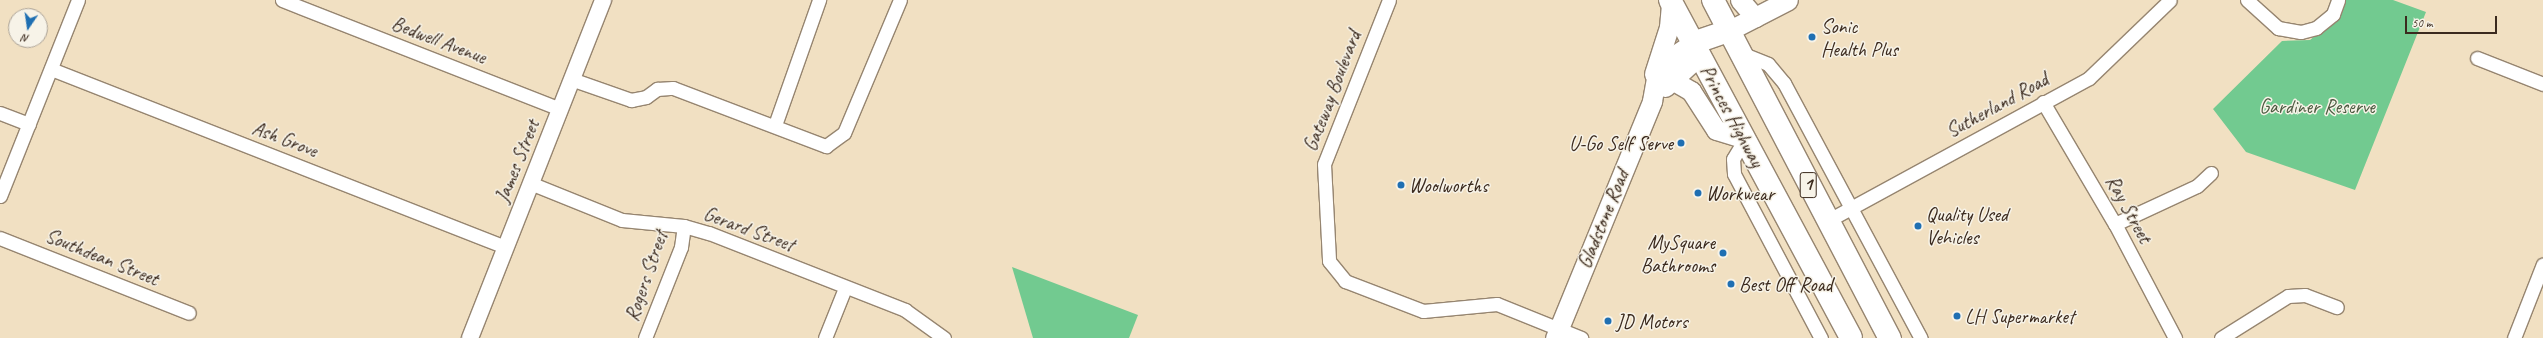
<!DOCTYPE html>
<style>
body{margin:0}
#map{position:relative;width:2543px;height:338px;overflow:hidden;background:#f1e0c2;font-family:Caveat,sans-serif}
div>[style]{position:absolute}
.green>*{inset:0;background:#72ca90}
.roads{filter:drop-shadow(1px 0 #968570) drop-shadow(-1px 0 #968570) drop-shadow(0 1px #968570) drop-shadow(0 -1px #968570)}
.minor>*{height:13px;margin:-6.5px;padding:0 6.5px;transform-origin:6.5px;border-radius:6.5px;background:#fff}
.tertiary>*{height:16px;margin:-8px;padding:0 8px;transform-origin:8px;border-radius:8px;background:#fff}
.secondary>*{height:19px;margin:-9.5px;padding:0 9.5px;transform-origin:9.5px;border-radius:9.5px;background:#fff}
.trunk>*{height:22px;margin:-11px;padding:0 11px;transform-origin:11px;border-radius:11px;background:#fff}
.dots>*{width:11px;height:11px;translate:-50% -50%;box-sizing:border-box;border:2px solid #f7f3e8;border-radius:50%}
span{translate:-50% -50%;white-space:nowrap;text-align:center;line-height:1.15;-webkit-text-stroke:3px #f7f3e8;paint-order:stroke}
.shield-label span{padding:1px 3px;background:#f7f3e8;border:1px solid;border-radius:3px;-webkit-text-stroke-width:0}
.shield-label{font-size:19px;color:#3b2a1e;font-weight:700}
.poi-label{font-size:20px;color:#3b2a1e}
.left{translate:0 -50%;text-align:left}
.right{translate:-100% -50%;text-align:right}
.street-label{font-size:20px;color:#3b2a1e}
.park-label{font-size:20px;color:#4c5a40}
.north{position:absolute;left:8px;top:8px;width:40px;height:40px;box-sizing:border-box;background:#f7f3e8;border:1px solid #aca397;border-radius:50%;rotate:193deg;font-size:11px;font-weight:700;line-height:16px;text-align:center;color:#3b2a1e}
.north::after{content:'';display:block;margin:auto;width:14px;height:18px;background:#1f6fb2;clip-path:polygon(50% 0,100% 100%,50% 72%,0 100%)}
.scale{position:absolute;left:2405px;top:16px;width:92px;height:18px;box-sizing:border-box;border:2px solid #3b2a1e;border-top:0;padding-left:5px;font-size:12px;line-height:14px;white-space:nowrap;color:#3b2a1e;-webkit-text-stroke:3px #f7f3e8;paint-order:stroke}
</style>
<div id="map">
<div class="green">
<div style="clip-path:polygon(2342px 0,2393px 0,2426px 12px,2355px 190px,2246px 152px,2213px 109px,2282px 41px,2310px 40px,2334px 20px)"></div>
<div style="clip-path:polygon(1012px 267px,1138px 315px,1129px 338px,1033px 338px)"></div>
</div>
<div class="roads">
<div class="minor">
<div style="left:282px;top:0;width:299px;rotate:21.4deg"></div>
<div style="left:1389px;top:0;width:176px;rotate:111.6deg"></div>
<div style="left:1324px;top:164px;width:97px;rotate:87deg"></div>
<div style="left:1329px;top:261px;width:26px;rotate:51deg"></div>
<div style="left:1345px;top:281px;width:84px;rotate:21deg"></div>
<div style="left:1423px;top:311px;width:74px;rotate:-5.4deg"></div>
<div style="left:1497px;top:304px;width:91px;rotate:22deg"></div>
<div style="left:2247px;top:0;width:42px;rotate:42.1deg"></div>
<div style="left:2278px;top:28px;width:23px;rotate:10deg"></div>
<div style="left:2301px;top:32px;width:16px;rotate:-15deg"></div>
<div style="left:2316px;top:28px;width:22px;rotate:-39deg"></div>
<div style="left:2333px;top:14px;width:15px;rotate:-70deg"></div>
<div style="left:1741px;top:53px;width:29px;rotate:22deg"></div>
<div style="left:1768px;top:64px;width:25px;rotate:50deg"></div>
<div style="left:1784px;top:83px;width:289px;rotate:61.8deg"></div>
<div style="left:2477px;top:58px;width:71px;rotate:21.5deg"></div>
<div style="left:51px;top:69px;width:488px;rotate:21.4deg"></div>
<div style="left:571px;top:79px;width:64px;rotate:19.3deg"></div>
<div style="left:631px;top:100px;width:15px;rotate:-11deg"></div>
<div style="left:646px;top:97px;width:14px;rotate:-36deg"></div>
<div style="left:657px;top:89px;width:16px;rotate:-4deg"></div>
<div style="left:673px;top:88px;width:164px;rotate:20.8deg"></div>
<div style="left:826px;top:146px;width:22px;rotate:-36deg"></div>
<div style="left:844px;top:133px;width:144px;rotate:-67.2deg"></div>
<div style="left:2043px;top:102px;width:142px;rotate:59.5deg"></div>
<div style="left:2115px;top:224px;width:129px;rotate:62.2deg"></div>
<div style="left:0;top:113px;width:31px;rotate:21deg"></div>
<div style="left:775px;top:125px;width:133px;rotate:-70.6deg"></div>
<div style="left:1745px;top:139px;width:23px;rotate:121deg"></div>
<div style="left:1733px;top:159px;width:15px;rotate:86deg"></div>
<div style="left:1734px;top:174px;width:186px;rotate:62.1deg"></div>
<div style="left:530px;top:183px;width:99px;rotate:21.9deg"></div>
<div style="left:622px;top:220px;width:62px;rotate:5.5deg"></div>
<div style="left:684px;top:226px;width:26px;rotate:16deg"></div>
<div style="left:709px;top:233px;width:211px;rotate:21.4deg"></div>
<div style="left:905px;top:310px;width:48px;rotate:35.7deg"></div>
<div style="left:0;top:196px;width:211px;rotate:-68.3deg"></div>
<div style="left:1827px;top:221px;width:298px;rotate:-28.6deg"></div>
<div style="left:2089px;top:78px;width:112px;rotate:-43.9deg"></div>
<div style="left:2115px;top:224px;width:90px;rotate:-24.9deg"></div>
<div style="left:2197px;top:186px;width:19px;rotate:-43deg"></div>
<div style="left:0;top:238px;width:203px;rotate:21.6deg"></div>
<div style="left:645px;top:338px;width:98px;rotate:-68.4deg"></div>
<div style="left:681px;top:247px;width:21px;rotate:-82deg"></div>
<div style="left:825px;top:338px;width:54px;rotate:-68.2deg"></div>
<div style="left:2221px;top:338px;width:79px;rotate:-32.1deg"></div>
<div style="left:2288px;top:296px;width:17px;rotate:-3deg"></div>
<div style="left:2305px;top:295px;width:34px;rotate:21deg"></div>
<div style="left:2514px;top:338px;width:79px;rotate:-68.6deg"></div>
</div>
<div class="tertiary">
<div style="left:470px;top:338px;width:363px;rotate:-68.5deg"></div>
</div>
<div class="secondary">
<div style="left:1740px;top:0;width:23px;rotate:49deg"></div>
<div style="left:1730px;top:30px;width:65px;rotate:-27.3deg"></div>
<div style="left:1654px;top:74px;width:49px;rotate:-72.3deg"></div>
<div style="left:1669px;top:27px;width:25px;rotate:-85deg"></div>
<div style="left:1672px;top:80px;width:22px;rotate:30deg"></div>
<div style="left:1691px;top:91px;width:46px;rotate:57.3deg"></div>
<div style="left:1716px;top:130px;width:30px;rotate:17deg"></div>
<div style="left:1665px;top:87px;width:47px;rotate:-42.4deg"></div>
<div style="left:1555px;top:338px;width:256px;rotate:-67.7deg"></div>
<div style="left:1652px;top:101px;width:27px;rotate:-80deg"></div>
<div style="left:1657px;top:74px;width:19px;rotate:-51deg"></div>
<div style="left:1669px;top:59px;width:29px;rotate:-34deg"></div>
</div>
<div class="trunk">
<div style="left:1670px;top:0;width:383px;rotate:61.8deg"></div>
<div style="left:1713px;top:0;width:382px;rotate:62.4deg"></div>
<div style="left:1693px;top:43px;width:39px;rotate:-19deg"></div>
</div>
</div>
<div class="dots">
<div style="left:1812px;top:37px;background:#1f6fb2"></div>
<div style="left:1681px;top:143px;background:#1f6fb2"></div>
<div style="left:1401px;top:185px;background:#1f6fb2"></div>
<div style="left:1698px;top:193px;background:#1f6fb2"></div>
<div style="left:1918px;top:226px;background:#1f6fb2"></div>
<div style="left:1723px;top:253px;background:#1f6fb2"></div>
<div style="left:1731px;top:284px;background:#1f6fb2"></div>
<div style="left:1957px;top:316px;background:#1f6fb2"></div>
<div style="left:1608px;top:321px;background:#1f6fb2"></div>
</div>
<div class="shield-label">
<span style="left:1808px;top:185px">1</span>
</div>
<div class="poi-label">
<span class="left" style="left:1821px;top:38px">Sonic<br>Health Plus</span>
<span class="right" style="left:1673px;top:143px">U-Go Self Serve</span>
<span class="left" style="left:1409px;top:185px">Woolworths</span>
<span class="left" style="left:1706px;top:193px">Workwear</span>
<span class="left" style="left:1926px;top:226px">Quality Used<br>Vehicles</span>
<span class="right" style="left:1715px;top:254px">MySquare<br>Bathrooms</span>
<span class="left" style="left:1739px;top:284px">Best Off Road</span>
<span class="left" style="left:1965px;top:316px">LH Supermarket</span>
<span class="left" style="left:1616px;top:321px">JD Motors</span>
</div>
<div class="street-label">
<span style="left:439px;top:40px;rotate:21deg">Bedwell Avenue</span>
<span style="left:1332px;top:91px;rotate:-69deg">Gateway Boulevard</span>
<span style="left:1997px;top:105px;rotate:-29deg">Sutherland Road</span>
<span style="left:1732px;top:116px;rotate:62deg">Princes Highway</span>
<span style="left:285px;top:139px;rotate:21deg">Ash Grove</span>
<span style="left:517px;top:161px;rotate:-68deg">James Street</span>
<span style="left:2129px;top:209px;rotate:61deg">Ray Street</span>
<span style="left:1603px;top:219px;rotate:-68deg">Gladstone Road</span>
<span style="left:749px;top:229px;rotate:20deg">Gerard Street</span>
<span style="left:102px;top:257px;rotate:22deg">Southdean Street</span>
<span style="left:646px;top:276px;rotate:-71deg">Rogers Street</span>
</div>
<div class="park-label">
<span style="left:2317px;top:106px">Gardiner Reserve</span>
</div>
<div class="north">N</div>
<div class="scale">50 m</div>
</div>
